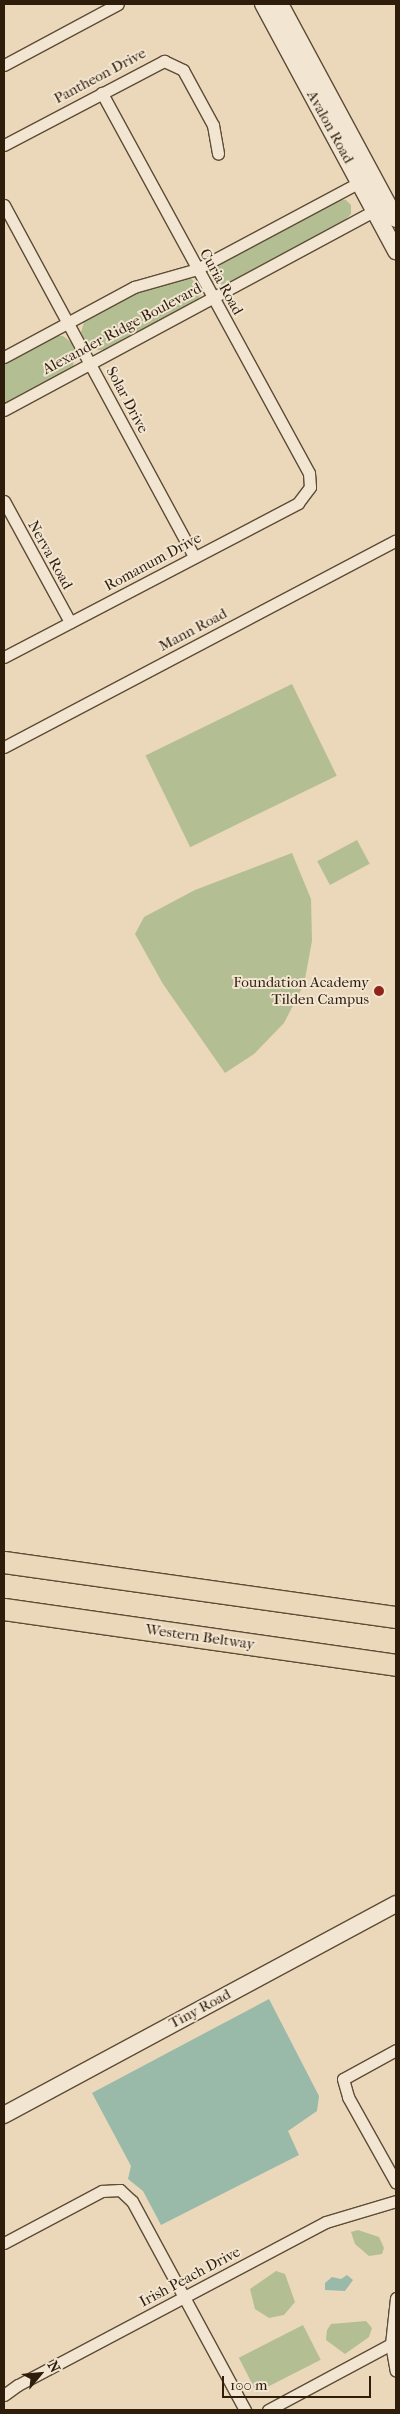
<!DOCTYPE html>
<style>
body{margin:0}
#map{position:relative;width:400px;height:2414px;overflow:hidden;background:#ebd7b9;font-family:"IM FELL French Canon",serif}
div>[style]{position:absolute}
.green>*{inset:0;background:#b3bf92;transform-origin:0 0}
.water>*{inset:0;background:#99baa9}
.roads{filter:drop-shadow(1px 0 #5d4c36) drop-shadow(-1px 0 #5d4c36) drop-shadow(0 1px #5d4c36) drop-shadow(0 -1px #5d4c36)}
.street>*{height:11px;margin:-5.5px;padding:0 5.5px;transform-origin:5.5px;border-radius:5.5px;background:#f2e5d2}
.secondary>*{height:16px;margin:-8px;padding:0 8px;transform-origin:8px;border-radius:8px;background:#f2e5d2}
.highway>*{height:21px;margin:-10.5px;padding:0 10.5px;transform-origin:10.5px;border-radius:10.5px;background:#ebd7b9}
.dots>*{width:14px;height:14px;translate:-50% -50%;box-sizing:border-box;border:2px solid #f2e5d2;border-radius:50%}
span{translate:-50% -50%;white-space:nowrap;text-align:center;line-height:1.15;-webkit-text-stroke:4px #f2e5d2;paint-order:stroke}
.street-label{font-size:15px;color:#2e1d0b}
.poi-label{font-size:15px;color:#2e1d0b}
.right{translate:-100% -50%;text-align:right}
.frame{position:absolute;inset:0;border:5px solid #2e1d0b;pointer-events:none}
.north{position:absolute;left:15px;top:2349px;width:50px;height:50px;-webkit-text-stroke:4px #f2e5d2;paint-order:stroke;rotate:62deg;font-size:14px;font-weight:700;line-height:20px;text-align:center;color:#2e1d0b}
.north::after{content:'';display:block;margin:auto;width:18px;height:22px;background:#2e1d0b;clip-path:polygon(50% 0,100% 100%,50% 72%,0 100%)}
.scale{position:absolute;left:222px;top:2376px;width:149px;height:22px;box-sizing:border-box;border:2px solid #2e1d0b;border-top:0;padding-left:6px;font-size:15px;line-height:18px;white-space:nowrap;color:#2e1d0b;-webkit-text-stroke:4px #f2e5d2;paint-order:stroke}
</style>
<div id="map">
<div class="green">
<div style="clip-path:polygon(337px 199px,346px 200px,351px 205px,351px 214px,345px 220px,224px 285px,212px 282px,210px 271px,215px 265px)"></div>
<div style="clip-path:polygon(190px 278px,200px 286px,201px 295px,197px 300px,105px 350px,96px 350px,86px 344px,81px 332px,85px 319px,134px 292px)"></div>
<div style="clip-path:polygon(52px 336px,63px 336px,72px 343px,76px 353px,73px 366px,4px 405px,4px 362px)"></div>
<div style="left:292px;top:684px;width:102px;height:163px;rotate:64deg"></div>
<div style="left:357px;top:840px;width:27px;height:45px;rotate:62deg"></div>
<div style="clip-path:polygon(292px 853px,311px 899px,312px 941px,304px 984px,284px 1023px,254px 1054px,225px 1073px,163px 984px,135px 934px,144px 917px,195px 890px)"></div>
<div style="clip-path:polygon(358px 2230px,379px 2237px,384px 2248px,382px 2254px,369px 2256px,355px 2244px,351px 2232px)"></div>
<div style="clip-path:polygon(276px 2271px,285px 2274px,295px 2302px,284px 2315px,269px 2318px,255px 2309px,250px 2289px)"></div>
<div style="clip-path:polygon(366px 2321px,372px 2328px,369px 2337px,345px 2354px,326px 2340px,327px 2330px,331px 2324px)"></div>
<div style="left:303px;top:2325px;width:39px;height:72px;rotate:63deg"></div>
</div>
<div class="water">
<div style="clip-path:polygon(269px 1999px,319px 2096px,317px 2111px,288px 2131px,299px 2155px,161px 2225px,143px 2191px,128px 2179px,131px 2166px,92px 2093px)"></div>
<div style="clip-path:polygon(347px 2275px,353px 2280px,345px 2291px,325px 2290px,325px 2283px,332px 2277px,341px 2279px)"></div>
</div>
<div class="roads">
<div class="street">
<div style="left:4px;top:65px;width:129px;rotate:-28.2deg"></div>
<div style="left:4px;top:145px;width:181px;rotate:-27.7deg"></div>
<div style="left:164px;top:61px;width:21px;rotate:25deg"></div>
<div style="left:183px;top:70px;width:63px;rotate:61.4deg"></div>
<div style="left:213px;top:125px;width:29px;rotate:80deg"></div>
<div style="left:4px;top:205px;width:400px;rotate:61.6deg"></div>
<div style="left:4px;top:357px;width:148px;rotate:-28.3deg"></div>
<div style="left:134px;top:287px;width:66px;rotate:-15.9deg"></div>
<div style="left:197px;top:269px;width:189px;rotate:-28.1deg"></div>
<div style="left:4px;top:410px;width:428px;rotate:-28.3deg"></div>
<div style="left:4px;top:501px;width:138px;rotate:61.4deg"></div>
<div style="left:4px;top:657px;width:332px;rotate:-27.6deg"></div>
<div style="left:298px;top:503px;width:20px;rotate:-53deg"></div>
<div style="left:310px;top:487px;width:14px;rotate:-94deg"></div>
<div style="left:309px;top:473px;width:433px;rotate:-118.6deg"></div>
<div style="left:4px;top:747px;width:443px;rotate:-27.8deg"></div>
<div style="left:396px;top:2050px;width:60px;rotate:151.3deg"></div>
<div style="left:343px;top:2079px;width:19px;rotate:74deg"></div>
<div style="left:348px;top:2097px;width:98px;rotate:60.8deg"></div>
<div style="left:4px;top:2243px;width:111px;rotate:-28deg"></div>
<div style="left:102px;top:2191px;width:18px;rotate:-3deg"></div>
<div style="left:120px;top:2190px;width:16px;rotate:43deg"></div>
<div style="left:132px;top:2201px;width:238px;rotate:61.6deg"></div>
<div style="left:396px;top:2298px;width:46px;rotate:96.2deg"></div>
<div style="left:391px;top:2344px;width:27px;rotate:80deg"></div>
<div style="left:4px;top:2395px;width:17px;rotate:-36deg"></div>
<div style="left:18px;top:2385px;width:348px;rotate:-27.9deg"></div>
<div style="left:326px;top:2222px;width:73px;rotate:-16.7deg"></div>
<div style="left:268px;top:2410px;width:140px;rotate:-28.2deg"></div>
</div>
<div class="secondary">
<div style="left:263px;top:4px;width:281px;rotate:61.7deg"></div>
<div style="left:280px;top:4px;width:244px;rotate:61.7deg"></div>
<div style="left:4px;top:2115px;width:445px;rotate:-28.3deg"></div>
</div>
<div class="highway">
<div style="left:4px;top:1562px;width:396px;rotate:8deg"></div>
<div style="left:4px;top:1609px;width:396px;rotate:8.1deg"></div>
</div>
</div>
<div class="dots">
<div style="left:379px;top:991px;background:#8f2418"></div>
</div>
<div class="street-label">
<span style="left:100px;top:76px;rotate:-28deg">Pantheon Drive</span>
<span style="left:330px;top:127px;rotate:61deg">Avalon Road</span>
<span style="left:221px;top:282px;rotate:61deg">Curia Road</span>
<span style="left:122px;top:329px;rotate:-28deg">Alexander Ridge Boulevard</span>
<span style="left:127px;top:400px;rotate:62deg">Solar Drive</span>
<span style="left:50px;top:555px;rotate:61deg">Nerva Road</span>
<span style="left:153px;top:562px;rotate:-28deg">Romanum Drive</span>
<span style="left:193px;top:630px;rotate:-28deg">Mann Road</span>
<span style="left:200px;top:1637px;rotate:8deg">Western Beltway</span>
<span style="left:200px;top:2009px;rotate:-28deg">Tiny Road</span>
<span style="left:190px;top:2277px;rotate:-28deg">Irish Peach Drive</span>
</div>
<div class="poi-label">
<span class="right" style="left:369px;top:991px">Foundation Academy<br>Tilden Campus</span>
</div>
<div class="frame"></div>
<div class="north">N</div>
<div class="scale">100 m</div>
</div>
